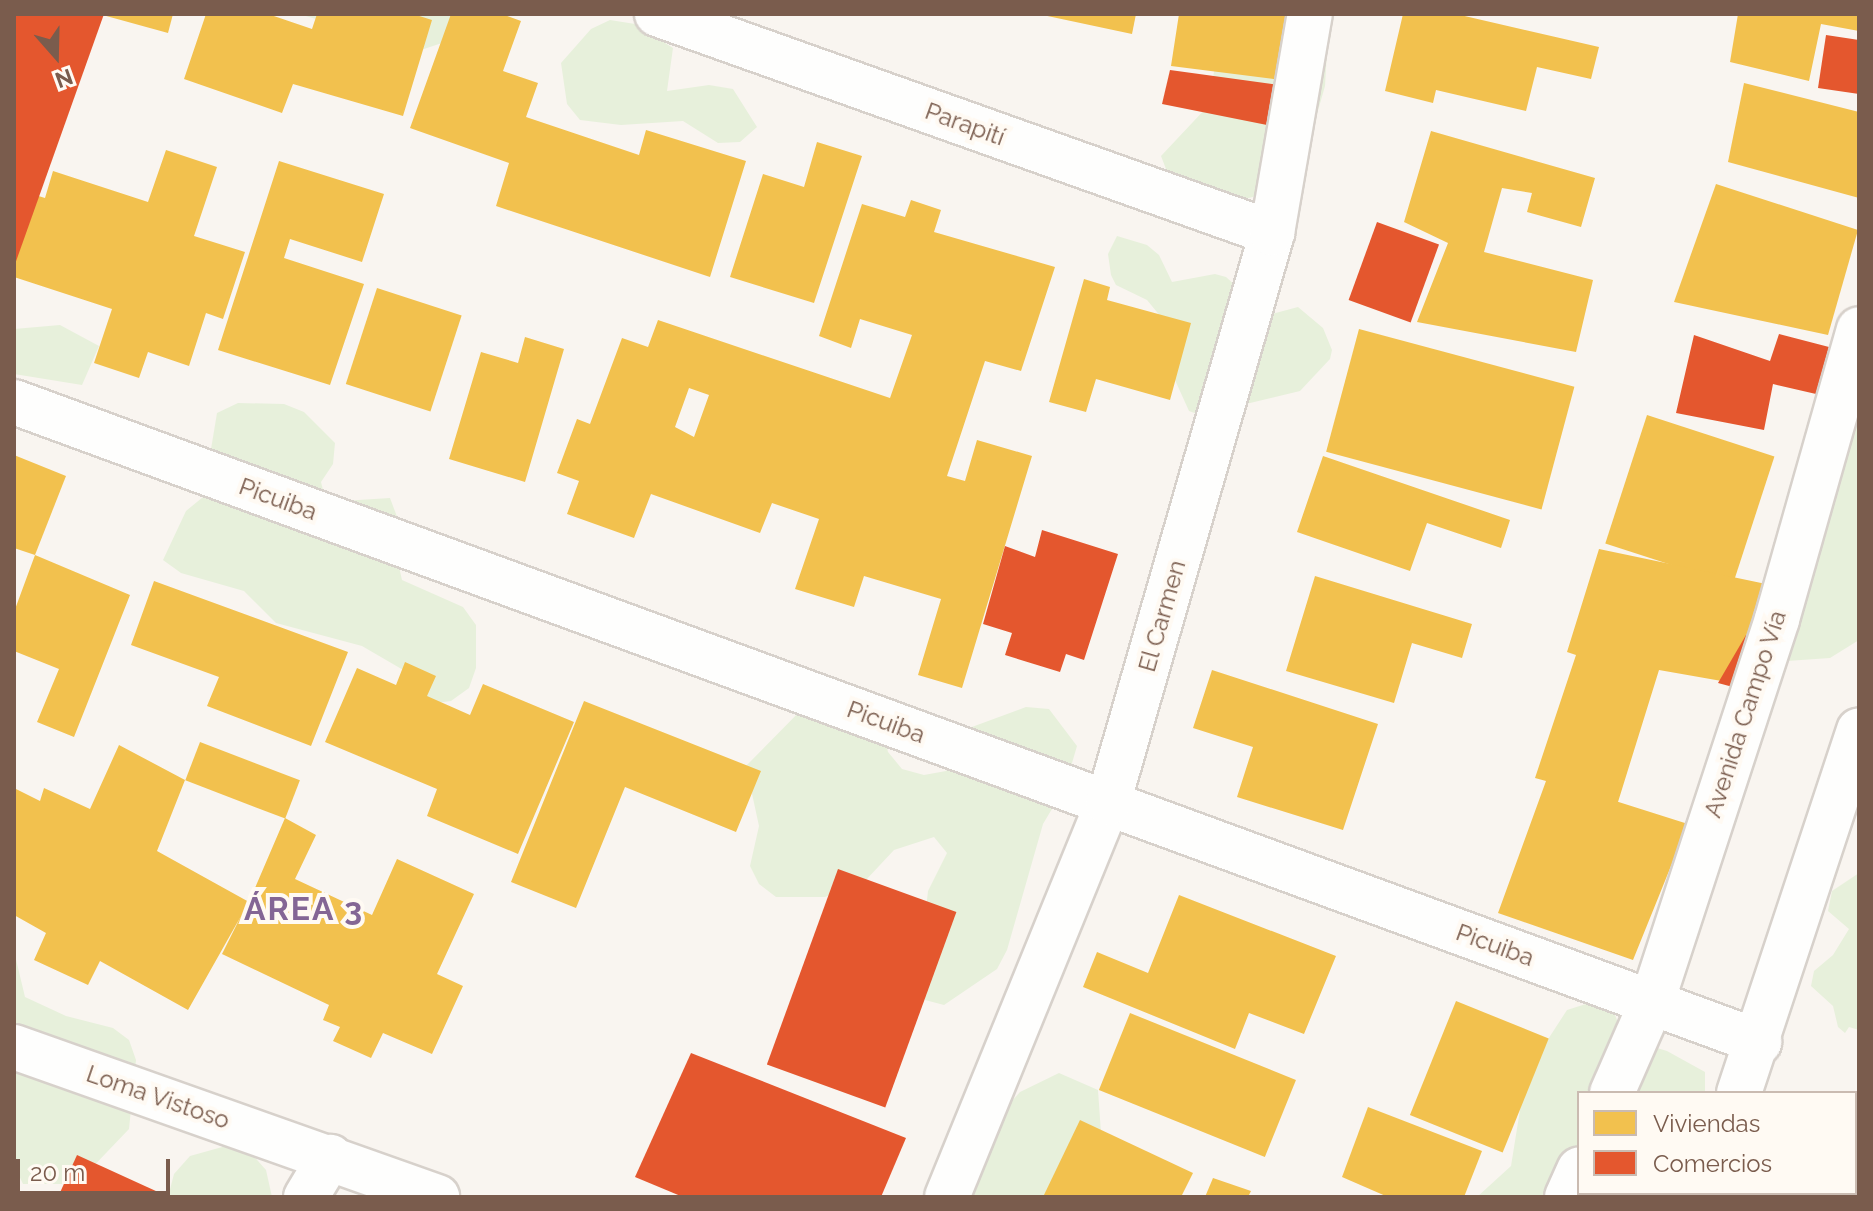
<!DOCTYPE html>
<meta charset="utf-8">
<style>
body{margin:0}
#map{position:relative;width:1873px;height:1211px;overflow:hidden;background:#f9f5f0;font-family:Raleway,sans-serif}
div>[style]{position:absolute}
.green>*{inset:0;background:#e7f0db}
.homes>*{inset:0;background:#f2c14e;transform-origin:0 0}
.shops>*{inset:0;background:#e4572e;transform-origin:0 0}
.roads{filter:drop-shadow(2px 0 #d7d1cb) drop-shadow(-2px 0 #d7d1cb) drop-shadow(0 2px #d7d1cb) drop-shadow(0 -2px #d7d1cb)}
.street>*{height:44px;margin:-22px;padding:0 22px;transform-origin:22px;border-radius:22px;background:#fefefd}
span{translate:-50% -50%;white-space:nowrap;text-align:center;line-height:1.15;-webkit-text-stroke:8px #fffaf3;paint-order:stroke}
.street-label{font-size:24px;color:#7a5c4d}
.district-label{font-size:32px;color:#846695;font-weight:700;letter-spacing:2px}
.frame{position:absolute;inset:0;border:16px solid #7a5c4d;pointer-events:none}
.legend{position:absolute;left:1577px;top:1091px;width:280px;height:104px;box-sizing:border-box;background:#fffaf3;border:2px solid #cabbb1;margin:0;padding:10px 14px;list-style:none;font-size:24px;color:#7a5c4d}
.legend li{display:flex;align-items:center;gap:16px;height:40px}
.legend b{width:40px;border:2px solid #cabbb1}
.north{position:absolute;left:16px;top:16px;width:80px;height:80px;-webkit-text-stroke:6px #fffaf3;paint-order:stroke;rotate:160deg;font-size:22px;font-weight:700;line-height:32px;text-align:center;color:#7a5c4d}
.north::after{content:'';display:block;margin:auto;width:28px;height:36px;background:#7a5c4d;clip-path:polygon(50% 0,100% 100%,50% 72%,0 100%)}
.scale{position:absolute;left:16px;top:1159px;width:154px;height:36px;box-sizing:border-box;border:4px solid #7a5c4d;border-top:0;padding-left:10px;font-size:24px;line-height:28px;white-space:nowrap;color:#7a5c4d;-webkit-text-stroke:6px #fffaf3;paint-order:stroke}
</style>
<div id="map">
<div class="green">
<div style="clip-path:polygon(299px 14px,470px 14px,442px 43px,421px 50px)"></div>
<div style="clip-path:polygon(1329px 14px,1325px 86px,1301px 170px,1264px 194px,1222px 205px,1176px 195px,1161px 156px,1208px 106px,1215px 66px)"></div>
<div style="clip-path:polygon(610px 20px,635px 24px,673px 48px,667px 91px,709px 85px,733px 89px,757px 127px,740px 142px,718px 143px,683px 121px,621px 125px,580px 120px,567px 104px,561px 63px,591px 29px)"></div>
<div style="clip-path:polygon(1117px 236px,1147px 245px,1159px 255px,1172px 282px,1215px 274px,1226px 277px,1268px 315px,1298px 307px,1323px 328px,1332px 350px,1330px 359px,1300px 391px,1200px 415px,1189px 411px,1175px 380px,1161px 317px,1147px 300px,1116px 285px,1111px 275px,1108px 254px)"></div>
<div style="clip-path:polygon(1859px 311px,1859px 640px,1830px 658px,1787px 661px,1777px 619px)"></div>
<div style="clip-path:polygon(60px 325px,99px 346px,82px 385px,14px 374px,14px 329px)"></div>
<div style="clip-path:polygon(238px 403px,284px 404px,304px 412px,335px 443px,333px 464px,321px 482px,326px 502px,390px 498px,405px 538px,397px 558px,402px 580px,463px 607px,476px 625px,476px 668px,469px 688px,451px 701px,429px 704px,417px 678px,362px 646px,276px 623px,244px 591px,181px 573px,163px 560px,186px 511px,203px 497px,217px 413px)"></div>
<div style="clip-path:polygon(810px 701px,883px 732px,888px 752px,902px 769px,924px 775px,946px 771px,959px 752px,961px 731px,1026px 707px,1049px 709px,1077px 746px,1065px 787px,1043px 824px,1007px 950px,997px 969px,944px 1005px,925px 1000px,918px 980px,928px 891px,947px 853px,934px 837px,894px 850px,865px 881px,825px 897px,776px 897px,759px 884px,750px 866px,759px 826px,746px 766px)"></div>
<div style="clip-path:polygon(1859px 873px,1859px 1030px,1849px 1027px,1845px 1033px,1838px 1027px,1833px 1006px,1811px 986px,1814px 971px,1833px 955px,1849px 929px,1828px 911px,1832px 891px)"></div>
<div style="clip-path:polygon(14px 951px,25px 997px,66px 1016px,113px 1028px,129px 1040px,136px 1060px,129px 1129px,85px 1175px,65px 1184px,23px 1184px,14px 1165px)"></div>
<div style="clip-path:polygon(1608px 997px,1624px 1038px,1667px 1051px,1705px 1072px,1705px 1093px,1579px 1093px,1579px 1193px,1701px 1197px,1477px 1197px,1511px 1166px,1524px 1085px,1543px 1047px,1567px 1010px)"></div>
<div style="clip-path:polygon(1059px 1073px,1098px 1090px,1101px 1133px,1081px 1197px,963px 1197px,990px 1125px,1020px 1092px)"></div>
<div style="clip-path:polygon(233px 1144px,251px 1153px,266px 1170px,272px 1197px,168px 1197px,174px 1174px,190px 1156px)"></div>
</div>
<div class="homes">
<div style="clip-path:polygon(99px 14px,173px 14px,168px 33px)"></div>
<div style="clip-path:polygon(206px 14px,268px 14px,312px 29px,317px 14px,413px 14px,432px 20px,403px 116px,293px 84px,282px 113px,184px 79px)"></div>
<div style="clip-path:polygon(451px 14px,502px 14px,521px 21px,503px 71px,538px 83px,526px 117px,639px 155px,646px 130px,746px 161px,710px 277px,496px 206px,509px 163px,410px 128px)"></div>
<div style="clip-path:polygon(1038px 14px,1136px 14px,1132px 34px)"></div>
<div style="clip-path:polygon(1179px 14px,1297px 14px,1281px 80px,1171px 66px)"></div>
<div style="clip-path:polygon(1403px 14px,1456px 14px,1599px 47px,1591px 79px,1537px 67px,1526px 111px,1436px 90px,1433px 103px,1385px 91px)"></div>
<div style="clip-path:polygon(1738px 14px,1859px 14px,1859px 31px,1821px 24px,1809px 81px,1730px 62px)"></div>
<div style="clip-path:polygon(1744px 83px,1859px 112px,1859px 198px,1728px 162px)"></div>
<div style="clip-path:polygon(1431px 131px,1595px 178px,1581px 227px,1527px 212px,1532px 193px,1502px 188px,1484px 252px,1593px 280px,1576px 352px,1417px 322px,1448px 243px,1404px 222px)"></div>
<div style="clip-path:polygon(817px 142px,862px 156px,814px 303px,730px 277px,763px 174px,804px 187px)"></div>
<div style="clip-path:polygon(166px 150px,217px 167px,194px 236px,245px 252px,223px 319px,206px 313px,189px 366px,148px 352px,139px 378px,94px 363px,112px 309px,14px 277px,14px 207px,19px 190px,45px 198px,53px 171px,148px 202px)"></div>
<div style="clip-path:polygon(279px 161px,384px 194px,362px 262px,290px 239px,284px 258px,364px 284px,330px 385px,218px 350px)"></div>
<div style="clip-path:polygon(1716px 184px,1858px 230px,1828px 335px,1674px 302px)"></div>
<div style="clip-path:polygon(evenodd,911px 200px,941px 210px,934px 232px,1055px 267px,1021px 371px,985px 361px,947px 476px,965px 481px,977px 440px,1032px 456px,962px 688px,918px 675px,941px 599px,864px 576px,854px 607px,795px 589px,819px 519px,772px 503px,760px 533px,651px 494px,634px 538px,567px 514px,579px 481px,557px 473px,577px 419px,590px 424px,622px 338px,648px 347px,658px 320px,890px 398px,912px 335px,860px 319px,851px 348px,819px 336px,862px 204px,905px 217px,911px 200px,689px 388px,709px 395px,694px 437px,675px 427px,689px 388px)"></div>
<div style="clip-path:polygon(1084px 279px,1110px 287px,1107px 300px,1191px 323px,1170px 400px,1096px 379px,1086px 412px,1049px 402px)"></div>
<div style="left:377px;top:288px;width:89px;height:101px;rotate:18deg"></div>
<div style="left:1359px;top:329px;width:223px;height:127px;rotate:15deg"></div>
<div style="clip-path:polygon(525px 337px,564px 349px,525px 482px,449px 459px,481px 352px,518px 363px)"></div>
<div style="left:1647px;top:415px;width:134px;height:135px;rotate:18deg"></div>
<div style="clip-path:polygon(14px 455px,66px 476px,35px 555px,14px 548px)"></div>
<div style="clip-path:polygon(1323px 456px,1510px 520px,1501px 548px,1427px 523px,1410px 571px,1297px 532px)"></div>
<div style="clip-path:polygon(1599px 549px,1766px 584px,1733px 683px,1659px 670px,1618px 802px,1606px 798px,1688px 824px,1633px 960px,1498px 913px,1546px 781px,1535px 778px,1576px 655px,1567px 652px)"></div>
<div style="clip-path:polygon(35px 555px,130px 595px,74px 737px,37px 722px,59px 669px,14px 651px,14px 612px)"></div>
<div style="clip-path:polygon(1315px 576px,1472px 624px,1462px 658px,1412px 643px,1394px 703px,1286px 671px)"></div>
<div style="clip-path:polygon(154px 581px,348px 652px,311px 746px,207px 706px,219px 677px,131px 645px)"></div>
<div style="clip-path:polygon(405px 662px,436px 676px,427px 696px,470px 715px,483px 684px,574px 722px,518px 854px,427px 816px,437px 789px,325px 742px,357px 668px,396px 685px)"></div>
<div style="clip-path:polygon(1212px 670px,1378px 724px,1343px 830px,1237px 797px,1253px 747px,1193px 728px)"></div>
<div style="clip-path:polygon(584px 701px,761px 771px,736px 832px,625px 787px,576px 908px,511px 882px)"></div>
<div style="left:200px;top:742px;width:107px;height:41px;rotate:21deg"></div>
<div style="clip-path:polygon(119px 745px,185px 780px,157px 851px,249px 902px,285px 818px,316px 835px,295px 879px,372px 915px,397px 859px,474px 894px,437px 974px,463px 986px,432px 1054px,383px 1033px,371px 1058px,333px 1041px,340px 1027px,323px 1020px,329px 1005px,222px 954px,241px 916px,188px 1010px,100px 961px,88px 985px,34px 960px,46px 933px,14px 915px,14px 788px,40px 801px,44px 788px,90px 809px)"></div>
<div style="clip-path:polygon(1179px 895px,1336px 956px,1304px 1034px,1249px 1013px,1235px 1049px,1083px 987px,1097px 952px,1148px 973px)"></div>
<div style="left:1456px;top:1001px;width:100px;height:123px;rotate:22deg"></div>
<div style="left:1130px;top:1013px;width:179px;height:83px;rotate:22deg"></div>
<div style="clip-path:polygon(1368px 1107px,1482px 1151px,1464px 1197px,1388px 1197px,1342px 1177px)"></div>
<div style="clip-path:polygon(1080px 1120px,1193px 1173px,1181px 1197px,1043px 1197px)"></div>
<div style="clip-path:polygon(1213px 1178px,1251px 1191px,1248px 1197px,1205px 1197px)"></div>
</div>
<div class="shops">
<div style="clip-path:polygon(14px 14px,104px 14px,14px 267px)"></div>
<div style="clip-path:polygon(1826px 35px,1859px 40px,1859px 94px,1818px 88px)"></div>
<div style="clip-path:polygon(1170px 70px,1280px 85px,1272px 126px,1162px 104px)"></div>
<div style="left:1377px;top:222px;width:66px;height:83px;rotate:20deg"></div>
<div style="clip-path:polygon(1779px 334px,1829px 347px,1816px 394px,1773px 384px,1764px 430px,1676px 413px,1694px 335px,1770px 361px)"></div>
<div style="clip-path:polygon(1042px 530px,1118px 554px,1084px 660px,1066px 654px,1060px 672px,1005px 655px,1012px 633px,983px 624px,1005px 546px,1035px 557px)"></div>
<div style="clip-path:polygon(1746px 635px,1759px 644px,1744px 690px,1718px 683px)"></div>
<div style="left:838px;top:869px;width:126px;height:208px;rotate:20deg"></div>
<div style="clip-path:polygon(691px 1053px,906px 1138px,881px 1197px,683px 1197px,635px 1177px)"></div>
<div style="clip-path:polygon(77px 1155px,169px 1197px,58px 1197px)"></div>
</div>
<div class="roads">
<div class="street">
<div style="left:657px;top:14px;width:653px;rotate:19.6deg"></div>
<div style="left:14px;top:402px;width:1859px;rotate:20.14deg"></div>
<div style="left:14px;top:1047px;width:449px;rotate:19.5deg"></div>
<div style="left:1612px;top:1093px;width:99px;rotate:-66.3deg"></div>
<div style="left:1652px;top:1002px;width:403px;rotate:-71.9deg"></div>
<div style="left:1777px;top:619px;width:301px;rotate:-74.2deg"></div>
<div style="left:1739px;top:1093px;width:382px;rotate:-71.7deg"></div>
<div style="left:306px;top:1197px;width:47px;rotate:-59deg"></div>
<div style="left:947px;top:1197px;width:426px;rotate:-67.8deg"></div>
<div style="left:1108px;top:803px;width:593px;rotate:-73.95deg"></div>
<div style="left:1272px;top:233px;width:222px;rotate:-80.2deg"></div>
<div style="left:1567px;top:1197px;width:30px;rotate:-66deg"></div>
<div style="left:1700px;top:1197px;width:4px;rotate:-76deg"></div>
</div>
</div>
<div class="street-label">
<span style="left:965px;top:124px;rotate:20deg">Parapití</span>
<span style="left:278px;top:499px;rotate:20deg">Picuiba</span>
<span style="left:1162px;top:616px;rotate:-74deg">El Carmen</span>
<span style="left:1745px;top:714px;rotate:-72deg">Avenida Campo Vía</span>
<span style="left:886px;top:722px;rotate:20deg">Picuiba</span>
<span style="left:1495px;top:945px;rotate:20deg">Picuiba</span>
<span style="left:158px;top:1097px;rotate:19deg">Loma Vistoso</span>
</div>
<div class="district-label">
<span style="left:304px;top:909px">ÁREA 3</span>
</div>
<div class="frame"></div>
<ul class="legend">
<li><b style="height:22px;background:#f2c14e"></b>Viviendas</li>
<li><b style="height:22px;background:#e4572e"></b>Comercios</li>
</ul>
<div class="north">N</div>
<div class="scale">20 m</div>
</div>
